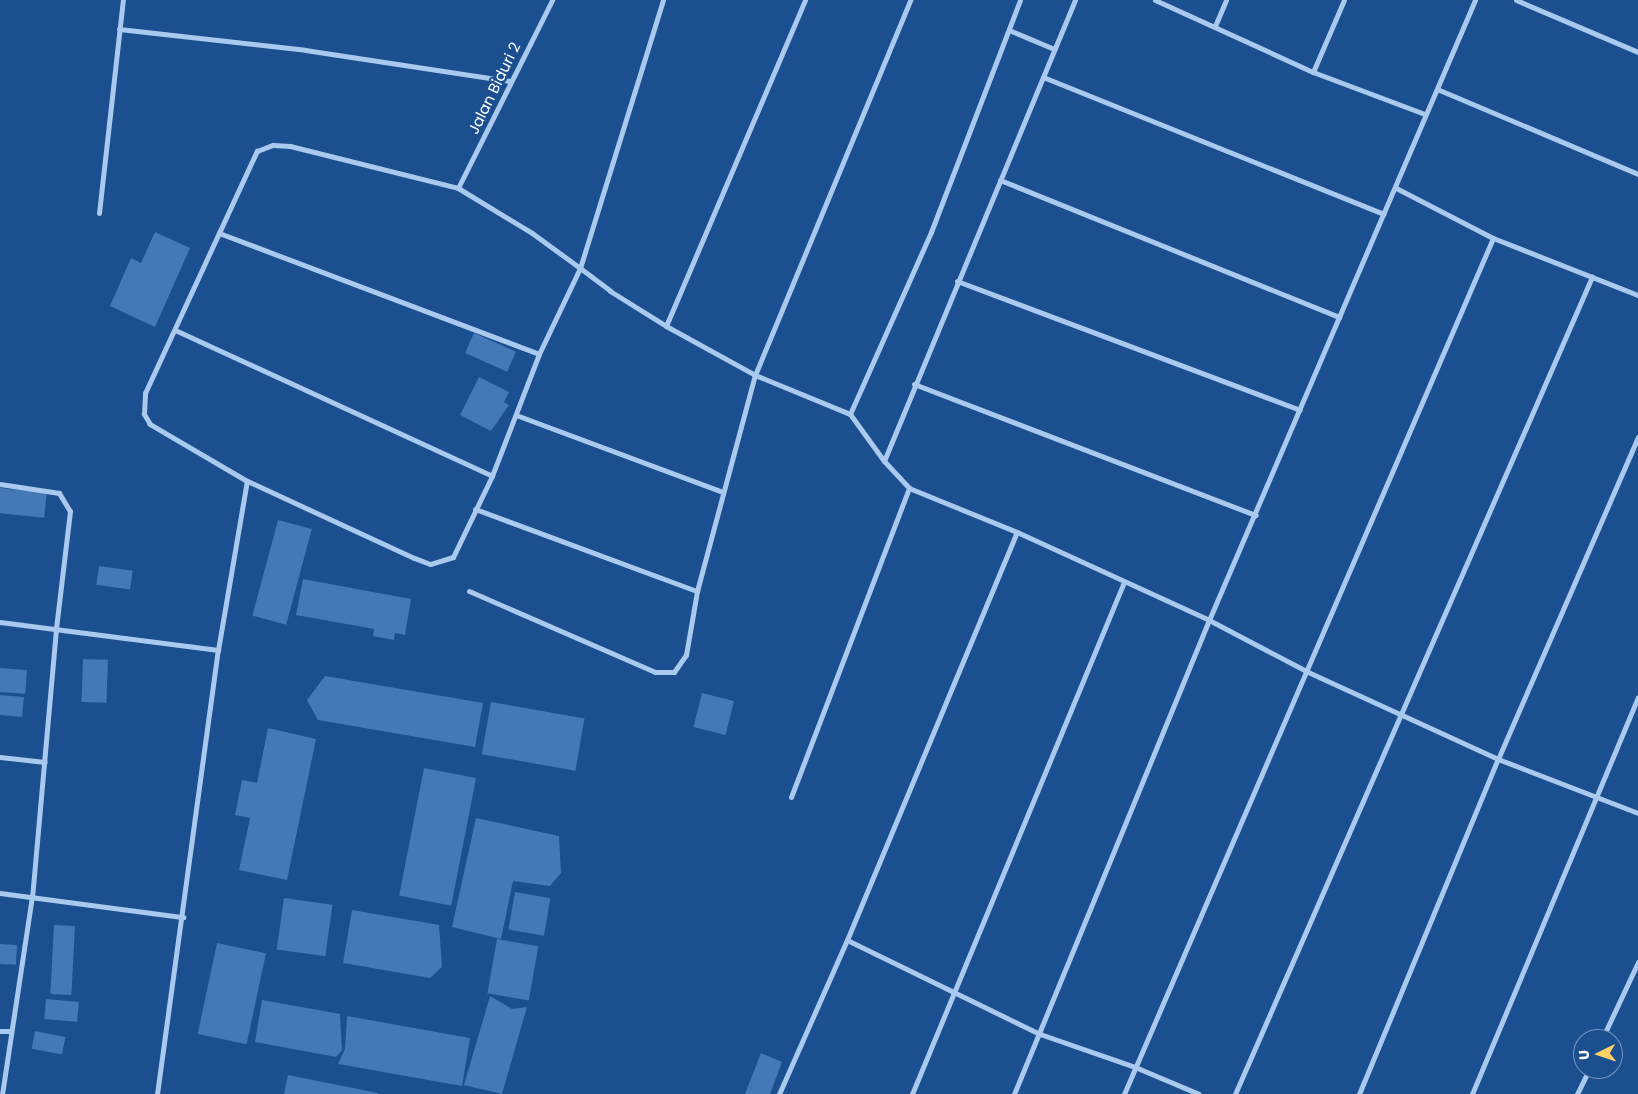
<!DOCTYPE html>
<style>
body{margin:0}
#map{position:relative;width:1638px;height:1094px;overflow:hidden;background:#1b4f8f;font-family:Poppins,sans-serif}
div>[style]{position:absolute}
.building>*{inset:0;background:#4478b7;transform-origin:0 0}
.minor>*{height:5px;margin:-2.5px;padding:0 2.5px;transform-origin:2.5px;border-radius:2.5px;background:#a9c9ee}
span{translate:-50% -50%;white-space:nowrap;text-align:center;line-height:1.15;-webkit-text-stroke:5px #1b4f8f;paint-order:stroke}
.street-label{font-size:15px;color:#fff}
.north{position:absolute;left:1573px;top:1029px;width:50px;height:50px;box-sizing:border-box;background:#1b4f8f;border:1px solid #7695bc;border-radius:50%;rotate:266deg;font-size:14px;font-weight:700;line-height:20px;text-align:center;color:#fff}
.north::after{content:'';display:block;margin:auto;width:18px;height:22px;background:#ffd166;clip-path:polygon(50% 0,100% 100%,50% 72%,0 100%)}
</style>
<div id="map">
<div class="building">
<div style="clip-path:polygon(155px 232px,190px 248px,155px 327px,110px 306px,131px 258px,141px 263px)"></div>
<div style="left:474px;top:333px;width:46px;height:22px;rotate:24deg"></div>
<div style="clip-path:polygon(479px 377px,509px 392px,504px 402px,509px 405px,491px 431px,460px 415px)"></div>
<div style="left:0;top:488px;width:47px;height:25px;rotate:6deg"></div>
<div style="left:278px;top:520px;width:35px;height:99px;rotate:15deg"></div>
<div style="left:99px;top:566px;width:34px;height:19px;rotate:8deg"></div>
<div style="clip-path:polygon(303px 579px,411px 599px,405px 635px,395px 633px,394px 640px,373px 636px,374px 629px,296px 615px)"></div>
<div style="left:83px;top:659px;width:25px;height:43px;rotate:2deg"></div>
<div style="left:0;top:668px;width:27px;height:24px;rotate:4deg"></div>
<div style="clip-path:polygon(325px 676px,483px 703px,475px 747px,318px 720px,307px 700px)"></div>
<div style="left:702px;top:693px;width:33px;height:35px;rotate:14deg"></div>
<div style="left:0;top:695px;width:24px;height:20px;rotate:5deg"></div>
<div style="left:491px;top:702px;width:95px;height:53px;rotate:10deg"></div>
<div style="clip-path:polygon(268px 728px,316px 739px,287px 880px,239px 870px,250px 818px,235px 815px,242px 780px,257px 783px)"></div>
<div style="left:424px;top:768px;width:53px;height:130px;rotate:11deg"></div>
<div style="clip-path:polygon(476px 818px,559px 836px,561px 873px,550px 886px,513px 881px,501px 939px,452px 927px)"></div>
<div style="left:515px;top:892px;width:36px;height:38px;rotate:10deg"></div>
<div style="left:284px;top:898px;width:49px;height:52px;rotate:8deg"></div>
<div style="clip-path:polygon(352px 910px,439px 925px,442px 967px,430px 978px,343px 963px)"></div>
<div style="left:54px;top:925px;width:21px;height:69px;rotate:3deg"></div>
<div style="left:497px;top:939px;width:42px;height:55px;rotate:10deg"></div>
<div style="left:217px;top:943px;width:50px;height:93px;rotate:12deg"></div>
<div style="left:0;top:944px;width:17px;height:20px;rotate:3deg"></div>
<div style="clip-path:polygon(490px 996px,512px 1009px,527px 1007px,502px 1094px,464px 1085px)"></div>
<div style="left:46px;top:999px;width:33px;height:20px;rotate:5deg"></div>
<div style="clip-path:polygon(262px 1000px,340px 1014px,342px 1050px,336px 1057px,255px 1042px)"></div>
<div style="clip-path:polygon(347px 1016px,470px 1038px,462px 1086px,338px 1064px,345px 1049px)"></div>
<div style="left:35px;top:1031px;width:31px;height:18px;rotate:11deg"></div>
<div style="clip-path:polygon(761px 1053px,782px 1062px,770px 1094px,745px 1094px)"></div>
<div style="clip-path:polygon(288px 1075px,378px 1093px,378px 1094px,284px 1094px)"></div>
</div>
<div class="minor">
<div style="left:663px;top:0;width:281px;rotate:107.2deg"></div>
<div style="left:580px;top:268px;width:95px;rotate:115.5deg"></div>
<div style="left:539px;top:354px;width:131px;rotate:111.1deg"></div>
<div style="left:492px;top:476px;width:90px;rotate:115.7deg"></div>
<div style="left:453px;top:557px;width:24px;rotate:163deg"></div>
<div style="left:430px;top:564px;width:17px;rotate:-159deg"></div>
<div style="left:414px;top:558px;width:184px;rotate:-155.2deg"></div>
<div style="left:247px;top:481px;width:113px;rotate:-149.6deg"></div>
<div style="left:150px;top:424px;width:12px;rotate:-121deg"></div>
<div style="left:144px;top:414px;width:21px;rotate:-87deg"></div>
<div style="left:145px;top:393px;width:267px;rotate:-65.2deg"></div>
<div style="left:257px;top:151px;width:17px;rotate:-21deg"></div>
<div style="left:273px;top:145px;width:17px;rotate:3deg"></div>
<div style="left:290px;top:146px;width:173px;rotate:14deg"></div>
<div style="left:458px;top:188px;width:87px;rotate:31.3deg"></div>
<div style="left:532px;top:233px;width:59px;rotate:36.1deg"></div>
<div style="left:580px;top:268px;width:38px;rotate:37deg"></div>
<div style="left:610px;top:291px;width:66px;rotate:32deg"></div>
<div style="left:666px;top:326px;width:102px;rotate:28.8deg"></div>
<div style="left:755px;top:375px;width:103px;rotate:22.3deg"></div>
<div style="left:850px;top:414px;width:58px;rotate:54.1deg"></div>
<div style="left:884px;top:461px;width:37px;rotate:47deg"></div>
<div style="left:909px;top:488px;width:117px;rotate:22.2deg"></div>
<div style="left:1017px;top:532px;width:211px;rotate:24.6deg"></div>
<div style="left:1209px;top:620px;width:112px;rotate:27.7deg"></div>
<div style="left:1308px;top:672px;width:209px;rotate:24.6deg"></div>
<div style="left:1498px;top:759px;width:150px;rotate:21.1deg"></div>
<div style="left:1155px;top:0;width:174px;rotate:24.5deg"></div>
<div style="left:1313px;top:72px;width:120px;rotate:20.6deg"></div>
<div style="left:1516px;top:0;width:133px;rotate:23.1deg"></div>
<div style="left:1215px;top:26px;width:28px;rotate:-67deg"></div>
<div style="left:119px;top:29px;width:187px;rotate:6.4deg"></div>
<div style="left:305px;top:50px;width:207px;rotate:8.6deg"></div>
<div style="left:1009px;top:30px;width:49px;rotate:22.9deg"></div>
<div style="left:1313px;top:72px;width:78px;rotate:-66.7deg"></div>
<div style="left:1043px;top:77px;width:367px;rotate:21.9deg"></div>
<div style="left:1437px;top:89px;width:218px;rotate:22.9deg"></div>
<div style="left:1000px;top:180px;width:366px;rotate:22deg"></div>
<div style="left:458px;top:188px;width:210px;rotate:-63.4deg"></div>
<div style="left:1396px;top:188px;width:109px;rotate:27.3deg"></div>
<div style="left:1493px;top:238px;width:156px;rotate:21.5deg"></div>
<div style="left:99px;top:213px;width:214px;rotate:-83.6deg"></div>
<div style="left:219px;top:233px;width:342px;rotate:20.7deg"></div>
<div style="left:957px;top:281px;width:366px;rotate:20.6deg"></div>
<div style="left:666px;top:326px;width:354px;rotate:-66.9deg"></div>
<div style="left:175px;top:330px;width:349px;rotate:24.7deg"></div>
<div style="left:914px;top:384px;width:366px;rotate:21deg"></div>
<div style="left:850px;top:414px;width:199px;rotate:-66deg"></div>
<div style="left:931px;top:232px;width:248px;rotate:-69deg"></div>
<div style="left:516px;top:415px;width:221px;rotate:20.4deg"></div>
<div style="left:884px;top:461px;width:499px;rotate:-67.5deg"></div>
<div style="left:0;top:484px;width:60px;rotate:8.7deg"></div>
<div style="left:59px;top:493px;width:21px;rotate:59deg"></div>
<div style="left:70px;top:511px;width:119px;rotate:96.8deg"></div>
<div style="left:56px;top:629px;width:268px;rotate:95.1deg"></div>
<div style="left:32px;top:896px;width:200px;rotate:98.6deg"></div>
<div style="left:475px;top:509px;width:237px;rotate:20.3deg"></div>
<div style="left:469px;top:591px;width:203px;rotate:23.5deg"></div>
<div style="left:655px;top:672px;width:19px"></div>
<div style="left:674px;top:672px;width:21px;rotate:-55deg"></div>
<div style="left:686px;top:655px;width:65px;rotate:-80.2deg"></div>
<div style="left:697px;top:591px;width:224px;rotate:-75deg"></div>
<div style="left:755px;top:375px;width:406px;rotate:-67.5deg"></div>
<div style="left:0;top:622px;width:220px;rotate:7.3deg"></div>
<div style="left:0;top:757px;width:45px;rotate:6.3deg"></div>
<div style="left:791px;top:797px;width:331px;rotate:-69.1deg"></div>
<div style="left:0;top:893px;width:185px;rotate:7.5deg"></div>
<div style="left:847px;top:940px;width:215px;rotate:26deg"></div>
<div style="left:1040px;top:1034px;width:101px;rotate:19.2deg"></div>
<div style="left:1135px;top:1067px;width:69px;rotate:22.9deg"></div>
<div style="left:0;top:1031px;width:9px"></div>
<div style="left:1602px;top:1039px;width:85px;rotate:-64.9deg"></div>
<div style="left:157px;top:1094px;width:448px;rotate:-82.2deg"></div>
<div style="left:218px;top:650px;width:171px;rotate:-80.3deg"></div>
<div style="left:779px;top:1094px;width:168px;rotate:-66.2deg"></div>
<div style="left:847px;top:940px;width:442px;rotate:-67.4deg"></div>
<div style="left:912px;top:1094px;width:554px;rotate:-67.51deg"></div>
<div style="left:1014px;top:1094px;width:513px;rotate:-67.64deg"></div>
<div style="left:1209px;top:620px;width:675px;rotate:-66.78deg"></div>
<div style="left:1124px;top:1094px;width:932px;rotate:-66.68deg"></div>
<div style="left:1235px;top:1094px;width:892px;rotate:-66.4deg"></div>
<div style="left:1359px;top:1094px;width:363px;rotate:-67.5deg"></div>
<div style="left:1498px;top:759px;width:351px;rotate:-66.5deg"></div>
<div style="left:1472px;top:1094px;width:430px;rotate:-67.3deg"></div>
<div style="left:1577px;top:1094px;width:28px;rotate:-64deg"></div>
</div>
<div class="street-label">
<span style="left:494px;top:88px;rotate:-64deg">Jalan Biduri 2</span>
</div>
<div class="north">U</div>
</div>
